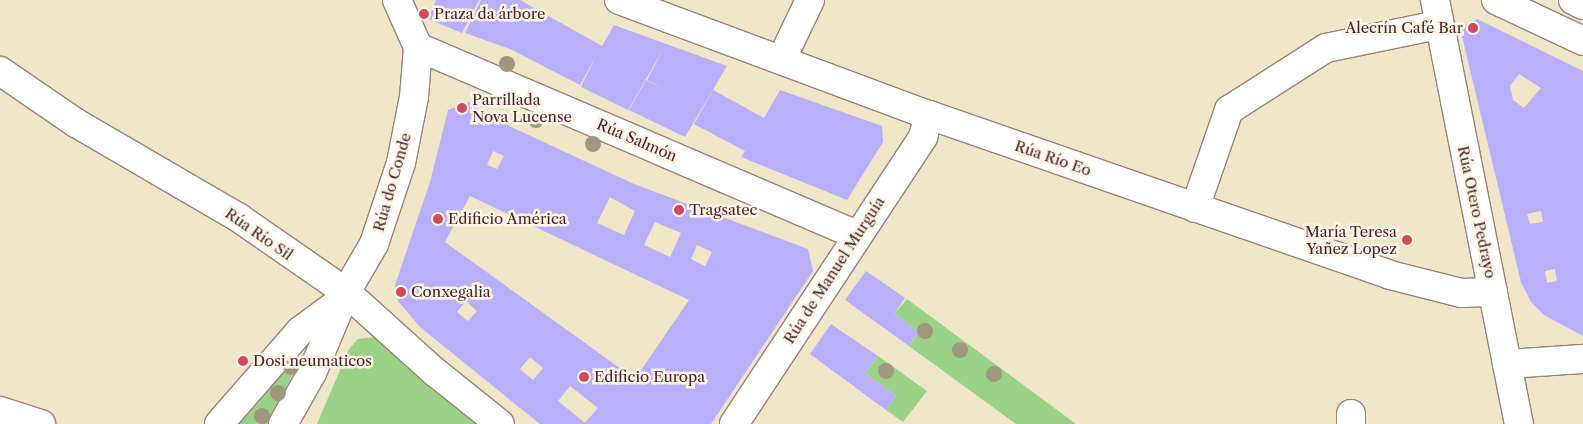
<!DOCTYPE html>
<meta charset="utf-8">
<style>
body{margin:0}
#map{position:relative;width:1583px;height:424px;overflow:hidden;background:#efe5c7;font-family:"Libre Caslon Text",serif}
div>[style]{position:absolute}
.green>*{inset:0;background:#99d286}
.building>*{inset:0;background:#b9aef9}
.roads{filter:drop-shadow(1px 0 #9c8279) drop-shadow(-1px 0 #9c8279) drop-shadow(0 1px #9c8279) drop-shadow(0 -1px #9c8279)}
.minor>*{height:28px;margin:-14px;padding:0 14px;transform-origin:14px;border-radius:14px;background:#fff}
.trees>*{width:16px;height:16px;margin:-8px;border-radius:50%;background:#a19680}
.dots>*{width:14px;height:14px;translate:-50% -50%;box-sizing:border-box;border:2px solid #fcf5e5;border-radius:50%}
span{translate:-50% -50%;white-space:nowrap;text-align:center;line-height:1.15;-webkit-text-stroke:5px #fcf5e5;paint-order:stroke}
.poi-label{font-size:15px;color:#4a1f2b}
.left{translate:0 -50%;text-align:left}
.right{translate:-100% -50%;text-align:right}
.street-label{font-size:15px;color:#4a1f2b}
</style>
<div id="map">
<div class="green">
<div style="clip-path:polygon(907px 299px,1076px 424px,1016px 424px,909px 346px,919px 332px,894px 314px)"></div>
<div style="clip-path:polygon(375px 337px,479px 424px,317px 424px,349px 349px,358px 339px)"></div>
<div style="clip-path:polygon(292px 354px,299px 361px,268px 424px,239px 424px)"></div>
<div style="clip-path:polygon(878px 356px,927px 391px,903px 422px,886px 410px,896px 396px,865px 373px)"></div>
</div>
<div class="building">
<div style="clip-path:polygon(436px 0,479px 0,462px 33px,428px 19px)"></div>
<div style="clip-path:polygon(481px 0,520px 0,602px 46px,614px 25px,727px 66px,685px 137px,629px 110px,646px 80px,671px 93px,647px 80px,664px 48px,628px 110px,581px 87px,596px 56px,580px 85px,510px 49px,465px 33px)"></div>
<div style="clip-path:polygon(evenodd,1477px 19px,1583px 71px,1583px 336px,1544px 315px,1531px 302px,1521px 282px,1460px 28px,1477px 19px,1519px 74px,1541px 88px,1524px 108px,1513px 100px,1510px 86px,1519px 74px,1477px 19px,1541px 211px,1543px 222px,1530px 224px,1527px 214px,1541px 211px,1477px 19px,1555px 269px,1557px 281px,1547px 283px,1545px 271px,1555px 269px)"></div>
<div style="clip-path:polygon(713px 90px,764px 118px,780px 90px,882px 126px,883px 142px,847px 200px,741px 157px,745px 151px,694px 124px)"></div>
<div style="clip-path:polygon(evenodd,469px 102px,505px 124px,634px 184px,808px 249px,813px 271px,711px 424px,540px 424px,421px 328px,398px 301px,395px 285px,430px 182px,448px 110px,469px 102px,493px 151px,504px 156px,497px 169px,487px 165px,493px 151px,469px 102px,470px 196px,689px 300px,635px 379px,445px 242px,470px 196px,469px 102px,610px 197px,635px 211px,624px 235px,597px 223px,610px 197px,469px 102px,655px 222px,681px 233px,670px 257px,644px 245px,655px 222px,469px 102px,697px 245px,712px 252px,705px 266px,691px 259px,697px 245px,469px 102px,466px 301px,477px 311px,468px 321px,457px 312px,466px 301px,469px 102px,530px 357px,543px 368px,533px 380px,520px 369px,530px 357px,469px 102px,570px 386px,598px 408px,585px 423px,558px 401px,570px 386px)"></div>
<div style="clip-path:polygon(866px 271px,905px 298px,894px 314px,919px 332px,909px 346px,845px 300px)"></div>
<div style="clip-path:polygon(831px 324px,878px 356px,865px 373px,896px 396px,886px 410px,810px 354px)"></div>
</div>
<div class="roads">
<div class="minor">
<div style="left:619px;top:0;width:331px;rotate:20.4deg"></div>
<div style="left:929px;top:115px;width:488px;rotate:19.1deg"></div>
<div style="left:1390px;top:275px;width:73px;rotate:14.2deg"></div>
<div style="left:1461px;top:293px;width:32px;rotate:-2deg"></div>
<div style="left:1435px;top:0;width:432px;rotate:78.8deg"></div>
<div style="left:1496px;top:0;width:96px;rotate:25.2deg"></div>
<div style="left:1573px;top:0;width:11px;rotate:27deg"></div>
<div style="left:418px;top:47px;width:477px;rotate:23.2deg"></div>
<div style="left:787px;top:48px;width:53px;rotate:-64.4deg"></div>
<div style="left:0;top:71px;width:92px;rotate:34.4deg"></div>
<div style="left:76px;top:123px;width:189px;rotate:30.2deg"></div>
<div style="left:239px;top:218px;width:130px;rotate:34.7deg"></div>
<div style="left:346px;top:292px;width:120px;rotate:42deg"></div>
<div style="left:435px;top:372px;width:83px;rotate:38.7deg"></div>
<div style="left:1195px;top:208px;width:104px;rotate:-70.9deg"></div>
<div style="left:1229px;top:110px;width:115px;rotate:-32.6deg"></div>
<div style="left:1326px;top:48px;width:114px;rotate:-11.6deg"></div>
<div style="left:1507px;top:364px;width:76px;rotate:-3.8deg"></div>
<div style="left:0;top:411px;width:43px;rotate:17.6deg"></div>
<div style="left:219px;top:424px;width:123px;rotate:-48.9deg"></div>
<div style="left:300px;top:331px;width:52px;rotate:-36.4deg"></div>
<div style="left:283px;top:424px;width:59px;rotate:-60.4deg"></div>
<div style="left:312px;top:373px;width:88px;rotate:-67.2deg"></div>
<div style="left:346px;top:292px;width:56px;rotate:-59.7deg"></div>
<div style="left:374px;top:244px;width:85px;rotate:-71.6deg"></div>
<div style="left:401px;top:163px;width:67px;rotate:-78.9deg"></div>
<div style="left:414px;top:97px;width:50px;rotate:-85.4deg"></div>
<div style="left:418px;top:47px;width:51px;rotate:-114.1deg"></div>
<div style="left:734px;top:424px;width:344px;rotate:-56.6deg"></div>
<div style="left:923px;top:137px;width:23px;rotate:-75deg"></div>
<div style="left:1351px;top:424px;width:10px;rotate:-90deg"></div>
</div>
</div>
<div class="trees">
<div style="left:507px;top:64px"></div>
<div style="left:536px;top:120px"></div>
<div style="left:593px;top:144px"></div>
<div style="left:925px;top:331px"></div>
<div style="left:960px;top:350px"></div>
<div style="left:291px;top:367px"></div>
<div style="left:886px;top:371px"></div>
<div style="left:994px;top:374px"></div>
<div style="left:278px;top:393px"></div>
<div style="left:262px;top:416px"></div>
</div>
<div class="dots">
<div style="left:424px;top:14px;background:#d1495b"></div>
<div style="left:1473px;top:28px;background:#d1495b"></div>
<div style="left:462px;top:108px;background:#d1495b"></div>
<div style="left:679px;top:210px;background:#d1495b"></div>
<div style="left:438px;top:219px;background:#d1495b"></div>
<div style="left:1407px;top:240px;background:#d1495b"></div>
<div style="left:401px;top:292px;background:#d1495b"></div>
<div style="left:243px;top:361px;background:#d1495b"></div>
<div style="left:584px;top:377px;background:#d1495b"></div>
</div>
<div class="poi-label">
<span class="left" style="left:434px;top:14px">Praza da árbore</span>
<span class="right" style="left:1463px;top:28px">Alecrín Café Bar</span>
<span class="left" style="left:472px;top:108px">Parrillada<br>Nova Lucense</span>
<span class="left" style="left:689px;top:210px">Tragsatec</span>
<span class="left" style="left:448px;top:219px">Edificio América</span>
<span class="right" style="left:1397px;top:240px">María Teresa<br>Yañez Lopez</span>
<span class="left" style="left:411px;top:292px">Conxegalia</span>
<span class="left" style="left:253px;top:361px">Dosi neumaticos</span>
<span class="left" style="left:594px;top:377px">Edificio Europa</span>
</div>
<div class="street-label">
<span style="left:637px;top:140px;rotate:23deg">Rúa Salmón</span>
<span style="left:1053px;top:158px;rotate:19deg">Rúa Río Eo</span>
<span style="left:392px;top:182px;rotate:-74deg">Rúa do Conde</span>
<span style="left:1477px;top:212px;rotate:78deg">Rúa Otero Pedrayo</span>
<span style="left:259px;top:234px;rotate:35deg">Rúa Río Sil</span>
<span style="left:834px;top:270px;rotate:-57deg">Rúa de Manuel Murguía</span>
</div>
</div>
